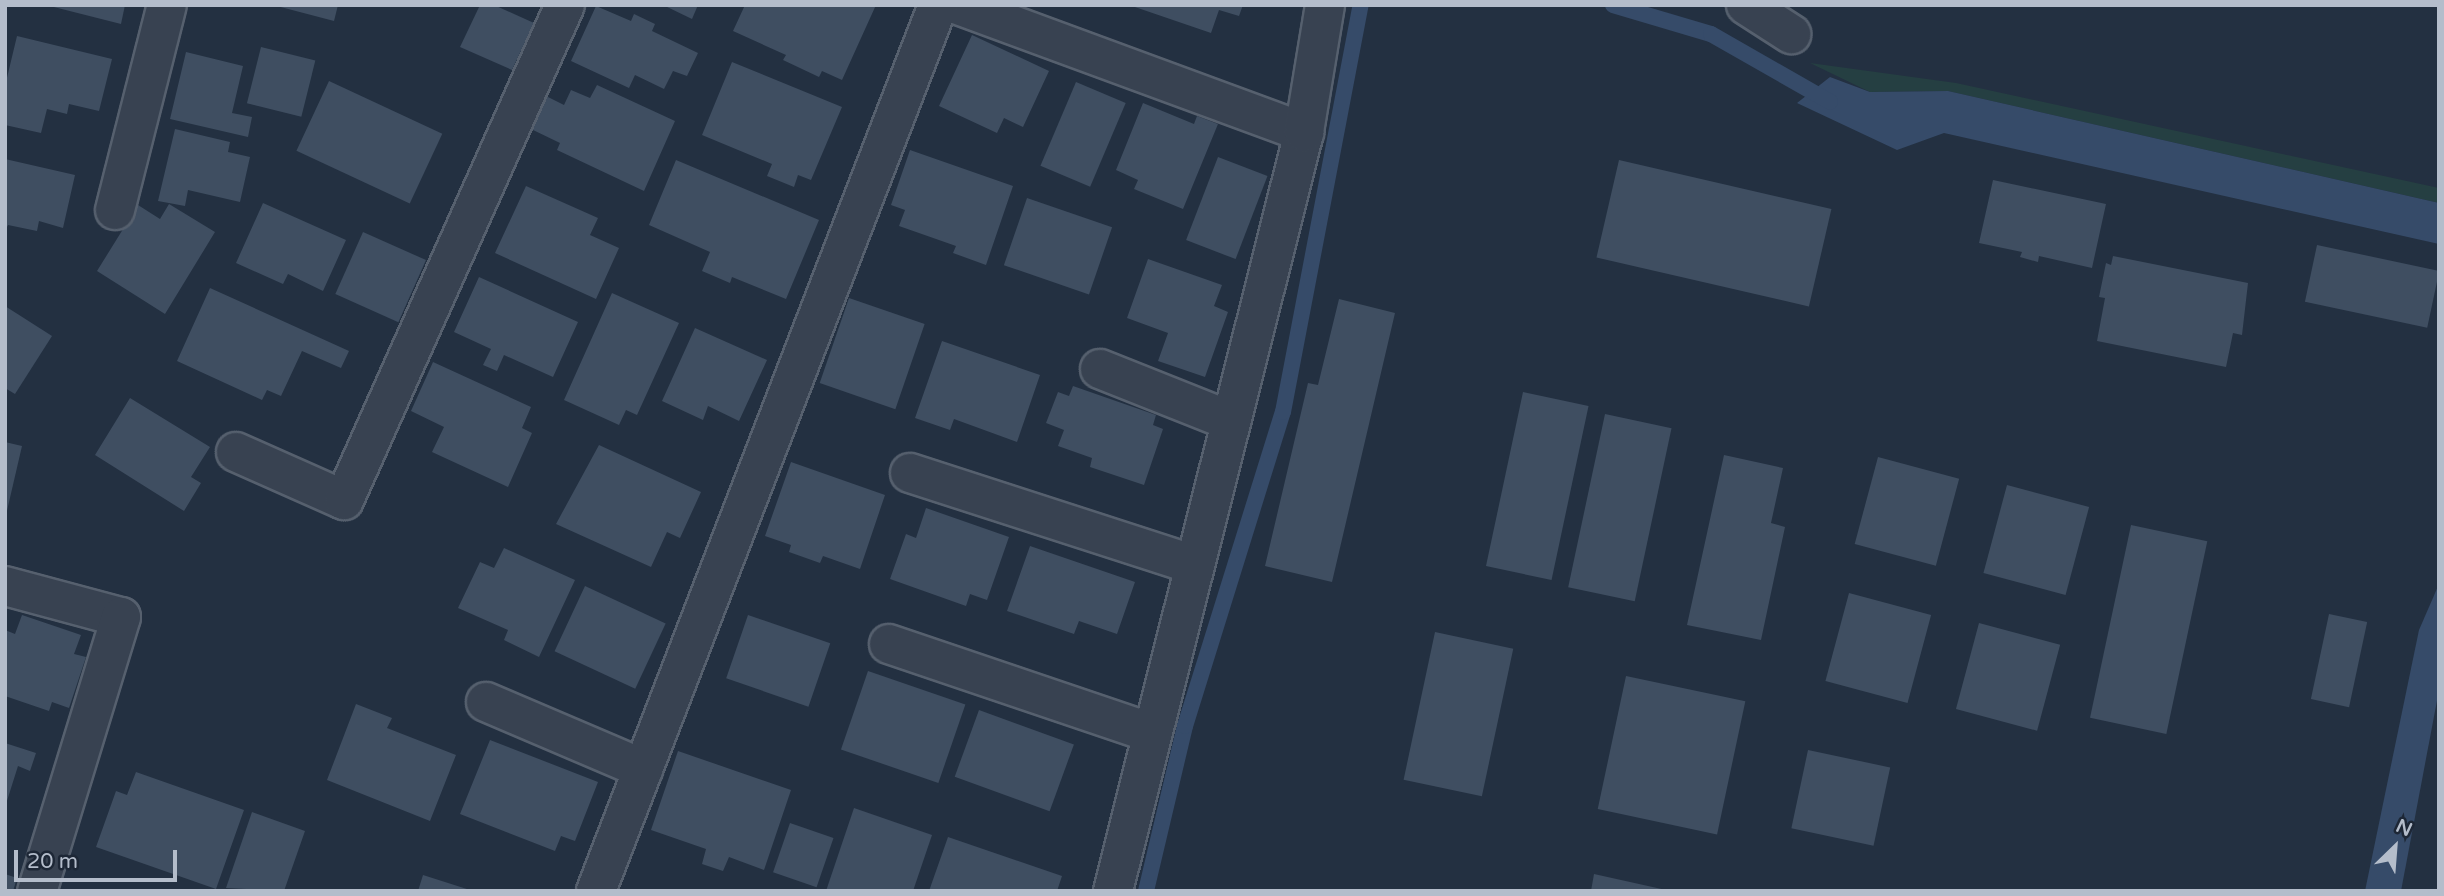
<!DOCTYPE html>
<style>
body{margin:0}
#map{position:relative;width:2444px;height:896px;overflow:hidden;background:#233041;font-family:"Varela Round",sans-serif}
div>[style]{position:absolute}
.green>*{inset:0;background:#253f42}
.water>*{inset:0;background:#364b69}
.stream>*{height:16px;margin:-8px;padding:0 8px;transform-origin:8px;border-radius:8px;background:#364b69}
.building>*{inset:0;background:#3f4e61;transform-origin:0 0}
.roads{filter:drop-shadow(2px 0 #56606e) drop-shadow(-2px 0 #56606e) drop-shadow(0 2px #56606e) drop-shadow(0 -2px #56606e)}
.minor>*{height:38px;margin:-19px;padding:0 19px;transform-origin:19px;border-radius:19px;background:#384251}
span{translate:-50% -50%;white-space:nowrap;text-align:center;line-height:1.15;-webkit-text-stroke:5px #1d2736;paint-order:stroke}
.frame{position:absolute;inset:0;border:7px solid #b4bdcb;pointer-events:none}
.north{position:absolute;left:2360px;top:812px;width:70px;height:70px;-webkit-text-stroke:5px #1d2736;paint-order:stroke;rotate:25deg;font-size:19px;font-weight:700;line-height:28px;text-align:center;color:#b4bdcb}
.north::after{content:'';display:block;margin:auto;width:24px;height:32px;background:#b4bdcb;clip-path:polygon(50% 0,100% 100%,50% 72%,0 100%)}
.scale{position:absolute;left:14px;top:850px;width:163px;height:32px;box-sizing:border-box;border:4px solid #b4bdcb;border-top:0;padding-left:9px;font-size:21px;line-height:24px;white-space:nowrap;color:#b4bdcb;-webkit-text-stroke:5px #1d2736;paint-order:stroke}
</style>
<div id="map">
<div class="green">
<div style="clip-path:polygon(1810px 63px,1956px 83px,2439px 188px,2439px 203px,1948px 91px,1870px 92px)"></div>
</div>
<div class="water">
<div style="clip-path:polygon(1830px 77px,1870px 92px,1948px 91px,2439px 203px,2439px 244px,1944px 133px,1897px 150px,1797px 103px)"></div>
<div style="clip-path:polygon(2439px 584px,2439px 690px,2401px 891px,2365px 891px,2419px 630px)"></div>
</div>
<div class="stream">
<div style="left:1613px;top:5px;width:102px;rotate:16.5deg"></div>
<div style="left:1711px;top:34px;width:137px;rotate:29.7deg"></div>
<div style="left:1146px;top:891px;width:170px;rotate:-76.7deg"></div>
<div style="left:1185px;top:726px;width:329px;rotate:-72.7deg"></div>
<div style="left:1283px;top:412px;width:414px;rotate:-79.2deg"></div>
</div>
<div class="building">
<div style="clip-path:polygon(46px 5px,125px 5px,121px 24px)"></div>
<div style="clip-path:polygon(273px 5px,338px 5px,334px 21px)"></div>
<div style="clip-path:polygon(480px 5px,494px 5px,534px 23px,512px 70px,460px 47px)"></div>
<div style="clip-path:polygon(663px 5px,698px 5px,692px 19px)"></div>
<div style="clip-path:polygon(745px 5px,876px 5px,842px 80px,822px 71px,819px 77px,783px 60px,786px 55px,733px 31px)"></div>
<div style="clip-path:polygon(1243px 5px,1239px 16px,1219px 10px,1211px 33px,1132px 6px)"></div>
<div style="clip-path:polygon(596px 6px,631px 21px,634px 14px,655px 24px,652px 31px,698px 53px,687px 76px,673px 71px,664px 89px,635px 75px,629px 88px,571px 61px)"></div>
<div style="clip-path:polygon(972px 35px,1049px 71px,1023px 127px,1004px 118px,997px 133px,939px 106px)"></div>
<div style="clip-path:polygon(17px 36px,112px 59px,99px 111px,69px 104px,67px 114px,47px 109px,41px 133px,5px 125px,5px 86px)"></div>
<div style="left:261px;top:47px;width:56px;height:58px;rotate:14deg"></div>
<div style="clip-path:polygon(186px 52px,243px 66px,232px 113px,252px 117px,248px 137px,170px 119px)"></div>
<div style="clip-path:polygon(732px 62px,842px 107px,811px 180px,798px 175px,794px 187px,767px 176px,772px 164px,702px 135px)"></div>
<div style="left:329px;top:81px;width:125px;height:77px;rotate:25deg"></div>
<div style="left:1076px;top:82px;width:54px;height:91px;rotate:23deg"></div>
<div style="clip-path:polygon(597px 85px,675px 121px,644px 191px,557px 150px,560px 143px,531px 129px,546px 96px,564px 105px,571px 90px,590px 98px)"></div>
<div style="clip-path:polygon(1143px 103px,1194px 124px,1197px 116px,1218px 124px,1183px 209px,1134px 189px,1138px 180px,1116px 170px)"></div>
<div style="clip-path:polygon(175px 129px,230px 142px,228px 152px,250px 157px,240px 202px,188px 190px,185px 206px,158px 201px)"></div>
<div style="clip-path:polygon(910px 150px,1013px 186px,986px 265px,953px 253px,956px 246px,899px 226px,905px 210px,891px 205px)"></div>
<div style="left:1218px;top:157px;width:53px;height:89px;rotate:21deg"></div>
<div style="clip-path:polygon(5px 159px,75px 175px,63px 228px,39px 221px,37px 231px,8px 225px,5px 231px)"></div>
<div style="clip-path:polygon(676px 160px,819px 220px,786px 299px,732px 277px,730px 283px,702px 271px,710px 252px,649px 225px)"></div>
<div style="left:1619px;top:160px;width:218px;height:100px;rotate:13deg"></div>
<div style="clip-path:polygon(1993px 180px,2106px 204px,2092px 268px,2039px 256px,2038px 262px,2020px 257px,2022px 252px,1979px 243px)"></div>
<div style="clip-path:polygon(526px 186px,598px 218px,590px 235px,619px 248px,596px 299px,495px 253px)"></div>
<div style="left:1027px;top:198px;width:90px;height:71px;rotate:19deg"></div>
<div style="clip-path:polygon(263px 203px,346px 240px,323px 291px,288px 274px,283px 284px,236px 263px)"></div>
<div style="clip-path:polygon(169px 204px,215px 232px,165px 314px,97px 271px,138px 205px,160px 219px)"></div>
<div style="left:363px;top:232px;width:69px;height:68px;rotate:24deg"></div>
<div style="left:2317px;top:245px;width:125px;height:58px;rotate:12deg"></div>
<div style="clip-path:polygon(2113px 256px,2248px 283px,2242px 335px,2233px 333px,2226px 367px,2097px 341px,2105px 298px,2099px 297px,2106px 263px,2111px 265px)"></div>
<div style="clip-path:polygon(1148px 259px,1222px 285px,1214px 306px,1228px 312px,1205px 377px,1158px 361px,1168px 333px,1127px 318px)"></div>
<div style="clip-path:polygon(479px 277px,578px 322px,553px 377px,504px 355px,497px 371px,483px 365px,491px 349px,454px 332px)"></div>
<div style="clip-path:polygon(210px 288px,349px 351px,341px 368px,302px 351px,281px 396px,267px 390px,262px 400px,177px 361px)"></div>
<div style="clip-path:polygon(612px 293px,679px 323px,637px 415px,626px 410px,619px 425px,564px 400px)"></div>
<div style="left:849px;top:298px;width:80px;height:90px;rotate:19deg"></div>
<div style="clip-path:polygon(1339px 299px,1395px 313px,1332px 582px,1265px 566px,1308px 383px,1318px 385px)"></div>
<div style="clip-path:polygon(5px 306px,52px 336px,15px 394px,5px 388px)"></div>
<div style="clip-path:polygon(695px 328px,767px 360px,739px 421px,708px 406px,703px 420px,662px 401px)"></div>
<div style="clip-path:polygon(942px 341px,1040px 375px,1017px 442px,954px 419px,950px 430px,915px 418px)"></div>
<div style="clip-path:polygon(433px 362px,531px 407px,522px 428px,532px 433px,508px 487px,432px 452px,444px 427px,411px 411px)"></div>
<div style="clip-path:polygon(1073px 386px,1156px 415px,1153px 425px,1163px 429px,1144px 485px,1090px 467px,1092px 458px,1058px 446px,1064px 430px,1046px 423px,1058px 392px,1069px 396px)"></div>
<div style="left:1523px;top:392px;width:67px;height:178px;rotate:12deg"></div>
<div style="clip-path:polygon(130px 398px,210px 447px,191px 477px,201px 483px,184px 511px,95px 455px)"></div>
<div style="left:1605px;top:414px;width:68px;height:177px;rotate:12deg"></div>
<div style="clip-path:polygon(5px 442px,22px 446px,6px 515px,5px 515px)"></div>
<div style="clip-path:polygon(599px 445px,701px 492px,680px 538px,667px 532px,651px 567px,556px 524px)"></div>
<div style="clip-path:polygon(1724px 455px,1783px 468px,1771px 523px,1785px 527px,1761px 640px,1687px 625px)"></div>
<div style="left:1878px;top:457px;width:84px;height:90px;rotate:15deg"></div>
<div style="clip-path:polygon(791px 462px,885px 495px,860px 569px,823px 556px,820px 563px,789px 552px,791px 545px,765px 536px)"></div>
<div style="left:2007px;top:485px;width:85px;height:91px;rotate:15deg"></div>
<div style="clip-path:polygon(926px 508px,1009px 537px,987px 600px,970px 594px,966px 606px,890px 579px,906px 534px,916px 538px)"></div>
<div style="left:2131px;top:525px;width:78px;height:197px;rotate:12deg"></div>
<div style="clip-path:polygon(1030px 546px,1135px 582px,1117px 634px,1079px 621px,1074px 634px,1007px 611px)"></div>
<div style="clip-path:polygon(504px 548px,575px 580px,539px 657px,504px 640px,508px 630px,458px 608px,480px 562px,494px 568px)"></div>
<div style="left:585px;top:586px;width:89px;height:72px;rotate:25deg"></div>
<div style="left:1849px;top:593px;width:85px;height:91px;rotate:15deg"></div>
<div style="left:2329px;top:614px;width:39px;height:87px;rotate:12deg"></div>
<div style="clip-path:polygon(22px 615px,81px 635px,74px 654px,86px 657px,69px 708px,52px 702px,49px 711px,5px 696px,5px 630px,15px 634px)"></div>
<div style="left:748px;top:615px;width:87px;height:67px;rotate:19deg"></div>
<div style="left:1979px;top:623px;width:84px;height:89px;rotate:15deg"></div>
<div style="left:1435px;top:632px;width:80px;height:151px;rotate:12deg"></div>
<div style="left:868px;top:671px;width:103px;height:83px;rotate:19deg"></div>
<div style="left:1626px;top:676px;width:122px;height:136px;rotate:12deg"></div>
<div style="clip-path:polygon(356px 704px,392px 718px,387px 728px,456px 755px,430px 821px,327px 780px)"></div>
<div style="left:979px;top:710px;width:101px;height:71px;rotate:20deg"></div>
<div style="clip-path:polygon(490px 740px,598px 782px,575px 841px,561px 836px,555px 851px,460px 814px)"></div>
<div style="clip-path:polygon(5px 743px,36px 753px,30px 771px,18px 766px,6px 804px)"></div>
<div style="left:1808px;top:750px;width:84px;height:80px;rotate:12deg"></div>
<div style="clip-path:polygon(678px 751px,791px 790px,764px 870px,729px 857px,723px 871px,702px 864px,706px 849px,651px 830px)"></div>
<div style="clip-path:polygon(136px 772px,244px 810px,216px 889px,96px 847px,116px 791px,127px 795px)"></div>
<div style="clip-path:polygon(854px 808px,932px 835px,913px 891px,826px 891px)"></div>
<div style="clip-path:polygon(252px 812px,305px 831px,284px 891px,226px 888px)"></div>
<div style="left:790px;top:823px;width:46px;height:52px;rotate:19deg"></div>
<div style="clip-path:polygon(948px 837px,1062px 876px,1057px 891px,929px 891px)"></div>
<div style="clip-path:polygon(5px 874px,17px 878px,13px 891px,5px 891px)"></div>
<div style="clip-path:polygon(1594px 874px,1666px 890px,1666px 891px,1591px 891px)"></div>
<div style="clip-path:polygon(423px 875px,470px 890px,470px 891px,418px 891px)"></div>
</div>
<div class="roads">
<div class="minor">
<div style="left:958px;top:5px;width:369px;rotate:20.2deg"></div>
<div style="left:1746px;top:5px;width:54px;rotate:32.8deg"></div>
<div style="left:115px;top:210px;width:211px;rotate:-75.8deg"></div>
<div style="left:1100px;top:369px;width:141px;rotate:21.7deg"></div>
<div style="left:236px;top:452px;width:118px;rotate:24deg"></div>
<div style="left:344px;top:500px;width:542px;rotate:-65.94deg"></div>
<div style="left:910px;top:473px;width:299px;rotate:17.9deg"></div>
<div style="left:5px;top:586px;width:120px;rotate:15deg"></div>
<div style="left:121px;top:617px;width:287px;rotate:107deg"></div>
<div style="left:889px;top:644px;width:278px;rotate:18.7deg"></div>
<div style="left:486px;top:702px;width:171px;rotate:23.1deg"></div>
<div style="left:596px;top:891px;width:950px;rotate:-68.89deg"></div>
<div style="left:1113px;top:891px;width:783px;rotate:-75.87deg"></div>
<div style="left:1304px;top:132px;width:129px;rotate:-80.6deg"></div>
</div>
</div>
<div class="frame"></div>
<div class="north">N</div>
<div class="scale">20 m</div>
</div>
